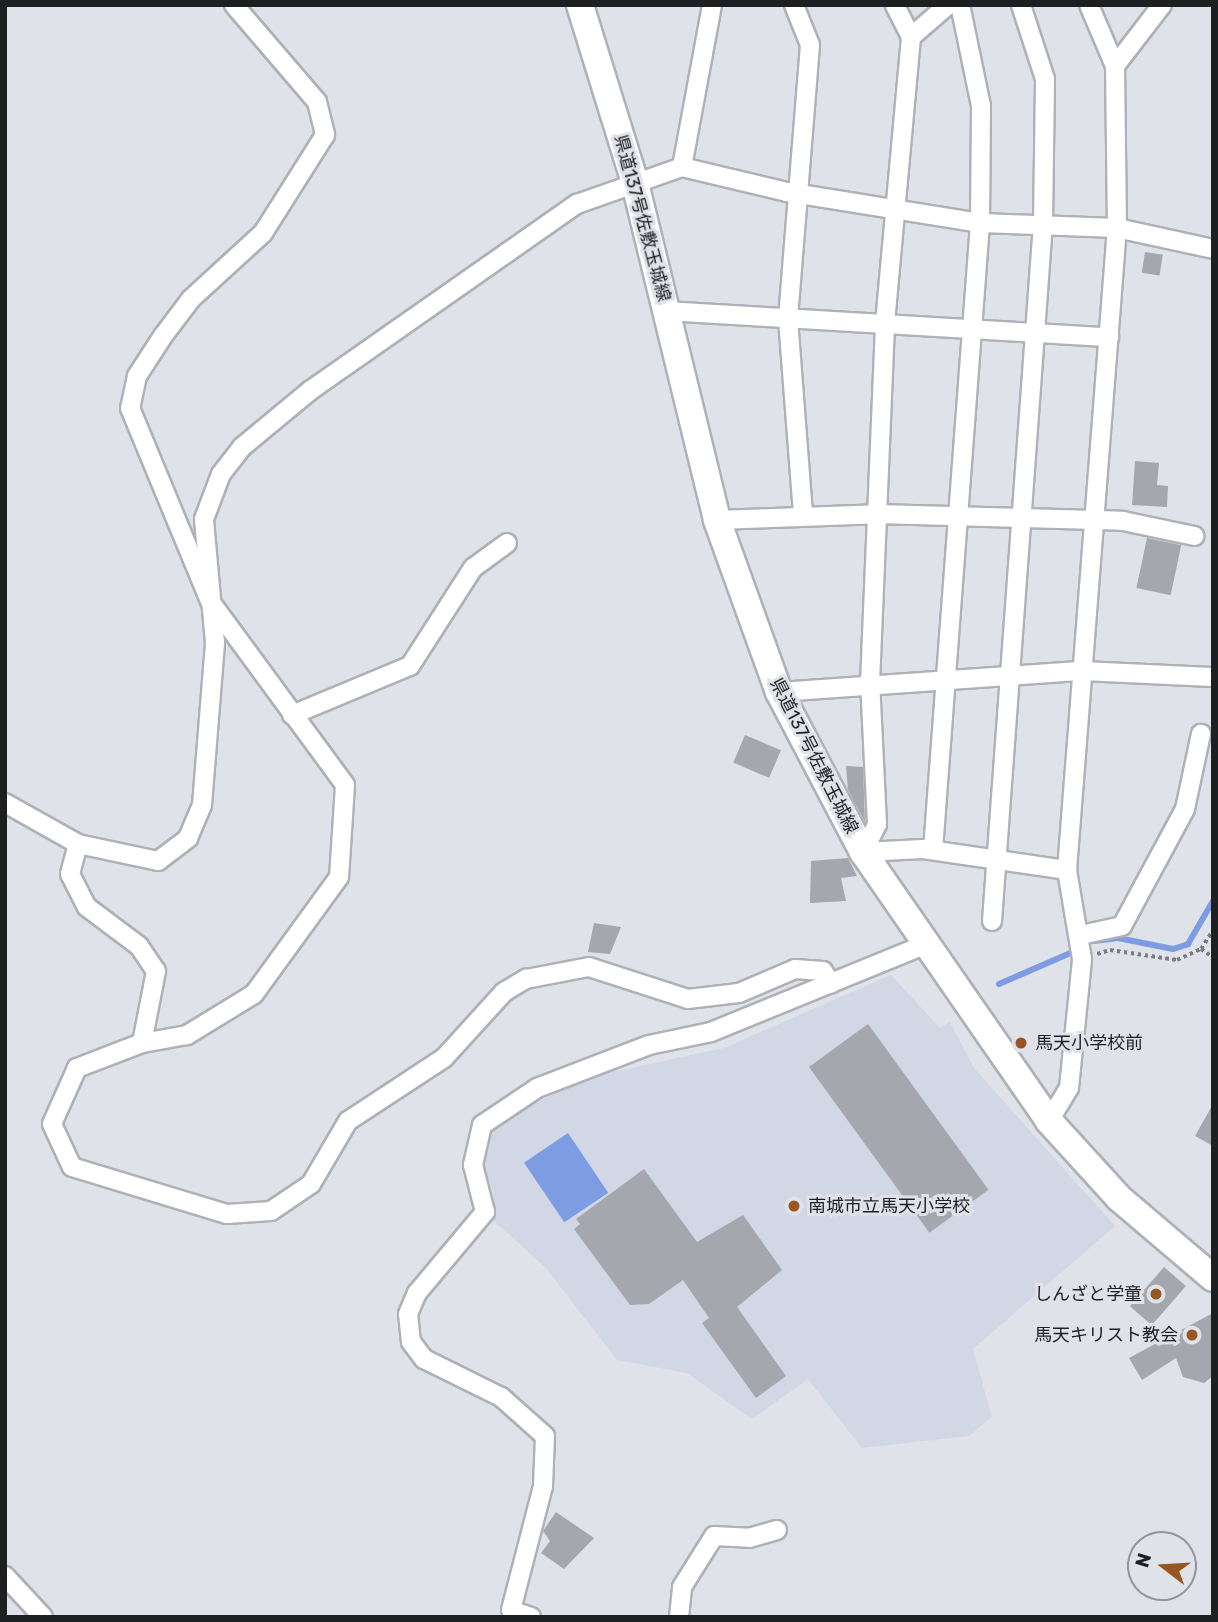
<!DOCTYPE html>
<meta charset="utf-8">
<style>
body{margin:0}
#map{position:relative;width:1218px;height:1622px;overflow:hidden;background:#dfe2e9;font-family:Rubik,"Noto Sans JP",sans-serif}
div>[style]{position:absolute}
.built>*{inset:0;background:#d1d7e5}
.water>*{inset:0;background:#7e9ce2;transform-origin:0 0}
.stream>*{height:6px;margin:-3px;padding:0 3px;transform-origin:3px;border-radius:3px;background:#7e9ce2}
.building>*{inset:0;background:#a4a7ad;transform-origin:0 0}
.path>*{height:3.5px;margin-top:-1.75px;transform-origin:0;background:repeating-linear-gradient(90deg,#7a7c80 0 3.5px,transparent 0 7px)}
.roads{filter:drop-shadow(2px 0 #aeb1b7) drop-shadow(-2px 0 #aeb1b7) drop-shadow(0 2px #aeb1b7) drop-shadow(0 -2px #aeb1b7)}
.minor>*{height:18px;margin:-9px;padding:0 9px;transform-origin:9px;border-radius:9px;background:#fff}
.secondary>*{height:26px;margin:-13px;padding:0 13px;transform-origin:13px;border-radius:13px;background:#fff}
.dots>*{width:19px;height:19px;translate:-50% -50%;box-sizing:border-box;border:4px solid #dfe2e9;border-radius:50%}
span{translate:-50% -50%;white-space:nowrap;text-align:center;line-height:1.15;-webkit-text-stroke:6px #dfe2e9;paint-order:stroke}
.street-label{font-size:18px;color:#1e1f21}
.poi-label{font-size:18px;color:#1e1f21}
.left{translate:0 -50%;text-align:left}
.right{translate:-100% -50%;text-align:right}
.frame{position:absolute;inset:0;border:7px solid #1e1f21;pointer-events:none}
.north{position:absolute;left:1127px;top:1531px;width:70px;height:70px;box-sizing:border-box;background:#dfe2e9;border:2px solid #929499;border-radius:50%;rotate:287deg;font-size:19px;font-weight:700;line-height:28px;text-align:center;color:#1e1f21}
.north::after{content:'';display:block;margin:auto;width:24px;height:32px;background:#985722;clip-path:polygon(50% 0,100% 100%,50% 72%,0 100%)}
</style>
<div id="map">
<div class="built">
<div style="clip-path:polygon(891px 975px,940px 1028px,950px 1022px,974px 1068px,1115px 1226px,973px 1349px,992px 1417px,969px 1436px,862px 1448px,808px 1379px,752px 1419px,687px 1373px,617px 1360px,546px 1268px,493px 1220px,493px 1191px,481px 1163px,489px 1136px,508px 1117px,546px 1098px,594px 1076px,724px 1048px)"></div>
</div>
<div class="water">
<div style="left:568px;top:1133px;width:72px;height:53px;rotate:56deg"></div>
</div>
<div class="stream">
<div style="left:1094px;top:941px;width:24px;rotate:-7deg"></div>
<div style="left:1118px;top:938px;width:56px;rotate:11.3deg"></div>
<div style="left:1173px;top:949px;width:16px;rotate:-18deg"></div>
<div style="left:1188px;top:944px;width:50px;rotate:-59.8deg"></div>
<div style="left:999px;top:984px;width:81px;rotate:-23.4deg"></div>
</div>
<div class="building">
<div style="left:1145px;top:252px;width:18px;height:21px;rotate:9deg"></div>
<div style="clip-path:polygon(1135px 461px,1159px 463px,1157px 485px,1168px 486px,1167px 507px,1132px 505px)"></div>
<div style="left:1147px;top:538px;width:35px;height:51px;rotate:12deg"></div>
<div style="left:745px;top:735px;width:39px;height:30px;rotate:23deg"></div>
<div style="clip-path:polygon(846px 766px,863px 767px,865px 822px,848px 790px)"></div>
<div style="clip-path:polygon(848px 858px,857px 876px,841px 878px,846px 901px,810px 903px,811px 861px)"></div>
<div style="clip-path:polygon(594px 923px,621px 927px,610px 954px,588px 952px)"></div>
<div style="left:868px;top:1024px;width:205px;height:73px;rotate:54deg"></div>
<div style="clip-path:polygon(1213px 1104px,1213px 1146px,1195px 1136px)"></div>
<div style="clip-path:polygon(644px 1169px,697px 1242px,743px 1215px,782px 1270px,737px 1307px,786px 1376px,756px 1398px,702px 1323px,709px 1318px,683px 1280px,649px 1304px,630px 1305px,574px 1229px,580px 1224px,576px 1219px)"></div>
<div style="left:1164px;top:1267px;width:29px;height:52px;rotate:41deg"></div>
<div style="clip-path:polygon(1213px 1313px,1213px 1376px,1204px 1383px,1183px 1377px,1176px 1358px,1142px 1380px,1129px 1358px)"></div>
<div style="clip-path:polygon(556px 1512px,594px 1538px,564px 1569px,541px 1553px,550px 1541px,543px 1531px)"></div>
</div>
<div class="path">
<div style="left:1201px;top:949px;width:14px;rotate:34deg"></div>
<div style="left:1097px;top:954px;width:14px;rotate:-17deg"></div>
<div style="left:1110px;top:950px;width:68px;rotate:8.5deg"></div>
<div style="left:1177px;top:960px;width:26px;rotate:-25deg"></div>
<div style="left:1201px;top:949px;width:22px;rotate:-58deg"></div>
</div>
<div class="roads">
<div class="minor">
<div style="left:234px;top:5px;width:128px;rotate:49.4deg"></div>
<div style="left:317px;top:102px;width:34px;rotate:76deg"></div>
<div style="left:325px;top:135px;width:116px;rotate:122.3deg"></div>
<div style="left:263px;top:233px;width:98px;rotate:137.5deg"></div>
<div style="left:191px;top:299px;width:46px;rotate:127.1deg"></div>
<div style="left:163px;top:336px;width:48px;rotate:123deg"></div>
<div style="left:137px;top:376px;width:33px;rotate:102deg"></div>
<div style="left:130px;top:408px;width:209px;rotate:67.5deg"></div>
<div style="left:210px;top:601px;width:228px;rotate:53.7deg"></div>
<div style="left:345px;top:785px;width:92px;rotate:93.7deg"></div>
<div style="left:339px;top:877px;width:145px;rotate:126deg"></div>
<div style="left:254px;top:994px;width:79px;rotate:148.5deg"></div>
<div style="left:187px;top:1035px;width:46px;rotate:169.9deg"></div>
<div style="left:142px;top:1043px;width:70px;rotate:159deg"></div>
<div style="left:77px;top:1068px;width:61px;rotate:114.1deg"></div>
<div style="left:52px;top:1124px;width:47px;rotate:65.1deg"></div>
<div style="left:72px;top:1167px;width:162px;rotate:16.9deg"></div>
<div style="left:227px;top:1214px;width:44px;rotate:-3.9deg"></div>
<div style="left:271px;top:1211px;width:48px;rotate:-34deg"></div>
<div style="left:311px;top:1184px;width:73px;rotate:-59.6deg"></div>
<div style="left:348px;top:1121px;width:115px;rotate:-33.3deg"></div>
<div style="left:444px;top:1058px;width:89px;rotate:-47.7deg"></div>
<div style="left:504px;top:992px;width:26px;rotate:-31deg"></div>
<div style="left:526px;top:979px;width:64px;rotate:-10.8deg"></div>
<div style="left:589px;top:967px;width:104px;rotate:17.9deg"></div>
<div style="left:688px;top:999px;width:51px;rotate:-6.7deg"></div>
<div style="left:739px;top:993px;width:61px;rotate:-23.2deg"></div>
<div style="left:795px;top:969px;width:28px;rotate:4deg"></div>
<div style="left:823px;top:971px;width:15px;rotate:58deg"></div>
<div style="left:794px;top:5px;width:43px;rotate:68.2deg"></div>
<div style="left:810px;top:45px;width:275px;rotate:94.6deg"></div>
<div style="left:788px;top:319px;width:197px;rotate:85.6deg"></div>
<div style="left:911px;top:37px;width:49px;rotate:-40.9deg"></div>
<div style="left:1115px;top:66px;width:77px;rotate:-52.4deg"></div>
<div style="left:682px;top:167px;width:165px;rotate:-79.5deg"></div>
<div style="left:666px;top:311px;width:444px;rotate:3.4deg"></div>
<div style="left:717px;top:520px;width:160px;rotate:-2.1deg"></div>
<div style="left:877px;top:514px;width:246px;rotate:1.6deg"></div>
<div style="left:1123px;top:521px;width:73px;rotate:11.9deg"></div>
<div style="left:779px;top:692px;width:304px;rotate:-4deg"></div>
<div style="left:1082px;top:671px;width:130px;rotate:2.6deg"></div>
<div style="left:292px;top:715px;width:128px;rotate:-22.6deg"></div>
<div style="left:410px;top:666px;width:117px;rotate:-57.3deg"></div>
<div style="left:473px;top:568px;width:42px;rotate:-36.3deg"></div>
<div style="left:5px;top:803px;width:84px;rotate:29.3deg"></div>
<div style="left:78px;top:844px;width:82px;rotate:12deg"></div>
<div style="left:158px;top:861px;width:38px;rotate:-37deg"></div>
<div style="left:188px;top:838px;width:36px;rotate:-67deg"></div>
<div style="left:202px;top:805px;width:163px;rotate:-85.4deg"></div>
<div style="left:215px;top:643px;width:124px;rotate:-95.1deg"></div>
<div style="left:204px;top:519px;width:48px;rotate:-69.3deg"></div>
<div style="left:221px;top:474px;width:34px;rotate:-52deg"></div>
<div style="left:242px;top:447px;width:89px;rotate:-39.6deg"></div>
<div style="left:311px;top:390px;width:325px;rotate:-35deg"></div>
<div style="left:577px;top:204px;width:111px;rotate:-19.4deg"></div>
<div style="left:682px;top:167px;width:108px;rotate:13.4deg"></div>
<div style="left:787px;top:192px;width:195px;rotate:9.1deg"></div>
<div style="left:980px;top:223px;width:137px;rotate:2.1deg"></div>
<div style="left:1117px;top:228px;width:98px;rotate:12.3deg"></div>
<div style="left:78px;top:844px;width:31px;rotate:105deg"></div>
<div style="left:70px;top:874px;width:37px;rotate:63deg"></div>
<div style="left:87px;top:907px;width:65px;rotate:36.9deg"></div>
<div style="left:139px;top:946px;width:30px;rotate:56deg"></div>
<div style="left:156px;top:971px;width:73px;rotate:101deg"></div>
<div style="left:933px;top:850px;width:629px;rotate:-85.71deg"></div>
<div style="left:980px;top:223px;width:117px;rotate:-89.5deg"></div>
<div style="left:981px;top:106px;width:103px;rotate:-101.7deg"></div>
<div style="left:863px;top:852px;width:31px;rotate:-63deg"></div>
<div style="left:877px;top:824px;width:141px;rotate:-92.8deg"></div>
<div style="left:870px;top:683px;width:360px;rotate:-87.6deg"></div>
<div style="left:885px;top:323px;width:287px;rotate:-84.8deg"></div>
<div style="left:911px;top:37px;width:36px;rotate:-117deg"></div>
<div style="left:863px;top:852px;width:60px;rotate:-2.9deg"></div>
<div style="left:923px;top:849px;width:146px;rotate:8.3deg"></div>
<div style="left:992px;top:921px;width:699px;rotate:-85.82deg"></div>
<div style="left:1043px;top:224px;width:145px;rotate:-89.2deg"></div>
<div style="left:1045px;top:79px;width:78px;rotate:-108deg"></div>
<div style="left:1081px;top:935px;width:42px;rotate:-12.4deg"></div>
<div style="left:1122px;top:926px;width:133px;rotate:-61.7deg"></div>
<div style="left:1185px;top:809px;width:77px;rotate:-78deg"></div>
<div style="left:1049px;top:1121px;width:39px;rotate:-59deg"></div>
<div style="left:1069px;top:1088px;width:130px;rotate:-84.2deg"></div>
<div style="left:1082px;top:959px;width:90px;rotate:-99.6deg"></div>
<div style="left:1067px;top:870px;width:644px;rotate:-85.55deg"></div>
<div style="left:1117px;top:228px;width:162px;rotate:-90.7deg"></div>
<div style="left:1115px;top:66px;width:66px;rotate:-113.1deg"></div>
<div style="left:5px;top:1576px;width:56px;rotate:47.2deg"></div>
<div style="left:531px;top:1617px;width:21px;rotate:-161deg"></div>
<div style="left:511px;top:1610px;width:128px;rotate:-75.5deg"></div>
<div style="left:543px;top:1486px;width:50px;rotate:-87.7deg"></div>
<div style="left:545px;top:1436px;width:59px;rotate:-138.4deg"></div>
<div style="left:501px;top:1397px;width:86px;rotate:-153.7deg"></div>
<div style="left:424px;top:1359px;width:21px;rotate:-127deg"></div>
<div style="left:411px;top:1342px;width:28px;rotate:-96deg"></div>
<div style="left:408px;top:1314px;width:23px;rotate:-67deg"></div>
<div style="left:417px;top:1293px;width:106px;rotate:-50deg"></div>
<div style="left:485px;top:1212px;width:49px;rotate:-104.3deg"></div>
<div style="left:473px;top:1165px;width:41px;rotate:-77.3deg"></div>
<div style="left:482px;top:1125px;width:66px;rotate:-33.9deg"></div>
<div style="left:537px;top:1088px;width:120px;rotate:-21deg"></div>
<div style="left:649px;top:1045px;width:63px;rotate:-11.8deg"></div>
<div style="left:711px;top:1032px;width:230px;rotate:-22.2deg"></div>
<div style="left:679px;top:1617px;width:30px;rotate:-84deg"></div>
<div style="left:682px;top:1587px;width:60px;rotate:-57.9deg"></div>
<div style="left:714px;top:1536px;width:35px;rotate:3deg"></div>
<div style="left:749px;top:1538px;width:29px;rotate:-16deg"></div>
</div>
<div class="secondary">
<div style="left:580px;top:5px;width:182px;rotate:72.8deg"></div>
<div style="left:634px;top:179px;width:351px;rotate:76.3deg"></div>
<div style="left:717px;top:520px;width:183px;rotate:70.2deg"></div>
<div style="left:779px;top:692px;width:181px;rotate:62.3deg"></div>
<div style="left:863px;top:852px;width:327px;rotate:55.3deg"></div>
<div style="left:1049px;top:1121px;width:104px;rotate:47.7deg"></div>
<div style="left:1119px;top:1198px;width:123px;rotate:40.4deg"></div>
</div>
</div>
<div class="dots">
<div style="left:1021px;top:1043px;background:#985722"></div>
<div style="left:794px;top:1206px;background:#985722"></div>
<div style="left:1156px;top:1294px;background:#985722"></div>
<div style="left:1192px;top:1335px;background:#985722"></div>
</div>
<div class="street-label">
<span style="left:642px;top:218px;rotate:75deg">県道137号佐敷玉城線</span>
<span style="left:814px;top:756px;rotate:63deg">県道137号佐敷玉城線</span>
</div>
<div class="poi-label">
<span class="left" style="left:1035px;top:1043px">馬天小学校前</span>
<span class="left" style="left:808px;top:1206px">南城市立馬天小学校</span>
<span class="right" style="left:1142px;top:1294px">しんざと学童</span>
<span class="right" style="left:1178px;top:1335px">馬天キリスト教会</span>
</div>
<div class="frame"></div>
<div class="north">N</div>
</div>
